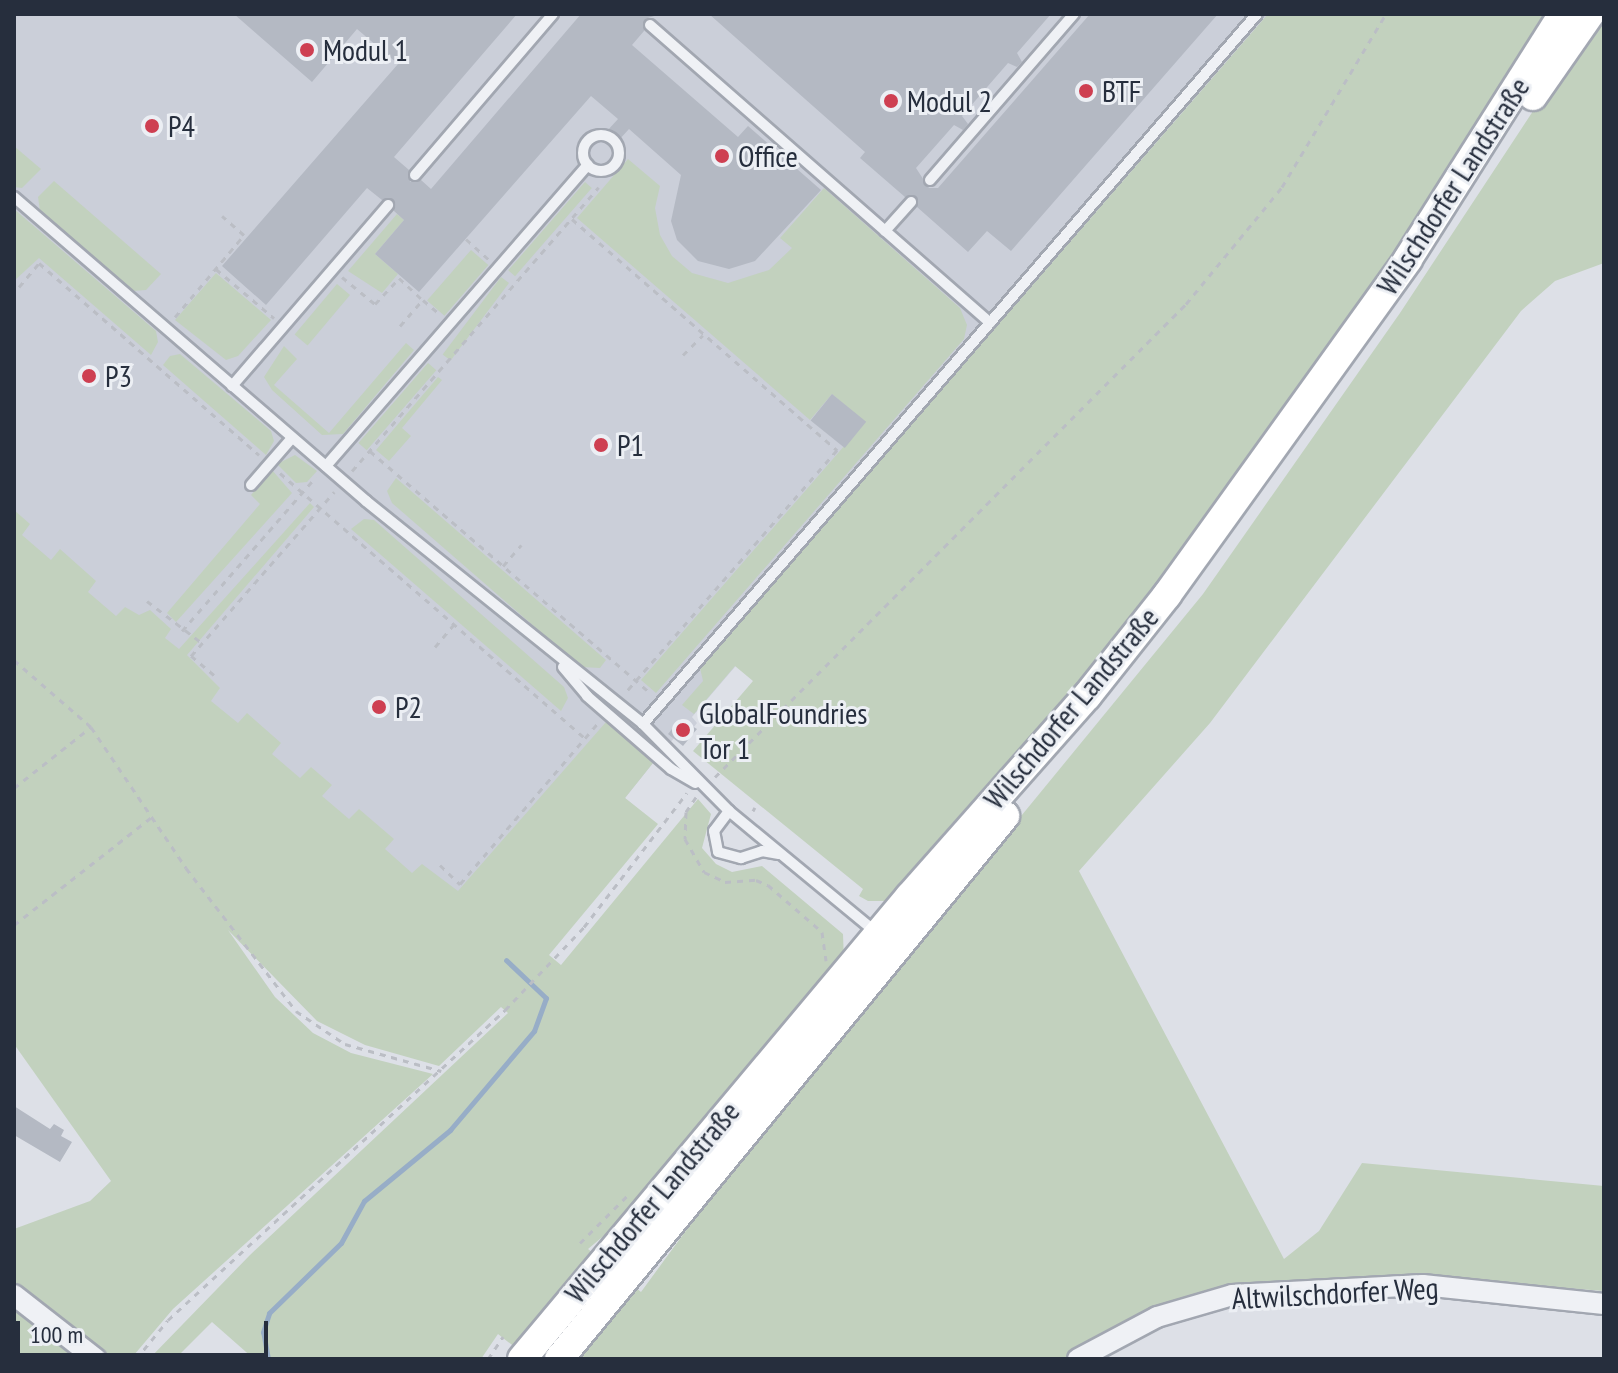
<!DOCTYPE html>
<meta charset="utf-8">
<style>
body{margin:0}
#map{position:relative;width:1618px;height:1373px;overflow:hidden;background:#dde0e7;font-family:"PT Sans Narrow",sans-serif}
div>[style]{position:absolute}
.built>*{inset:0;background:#cbcfd9}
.green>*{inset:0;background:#c2d1be;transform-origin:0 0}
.stream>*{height:5px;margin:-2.5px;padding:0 2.5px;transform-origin:2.5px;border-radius:2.5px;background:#97adc7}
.building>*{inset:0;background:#b4b9c3;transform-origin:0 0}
.path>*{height:3px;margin-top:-1.5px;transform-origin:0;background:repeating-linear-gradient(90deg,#bbbec5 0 6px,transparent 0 12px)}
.roads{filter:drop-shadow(2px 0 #a2a7b1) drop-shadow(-2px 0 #a2a7b1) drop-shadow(0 2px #a2a7b1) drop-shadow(0 -2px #a2a7b1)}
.service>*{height:10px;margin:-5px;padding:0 5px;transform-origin:5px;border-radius:5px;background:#eff1f5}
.service>.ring{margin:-5px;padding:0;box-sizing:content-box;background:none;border:10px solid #eff1f5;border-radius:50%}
.minor>*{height:20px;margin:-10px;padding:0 10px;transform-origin:10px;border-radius:10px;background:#eff1f5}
.secondary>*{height:28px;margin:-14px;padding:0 14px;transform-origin:14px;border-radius:14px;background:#fff}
.dots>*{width:22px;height:22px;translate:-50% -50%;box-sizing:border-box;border:4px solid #eceff4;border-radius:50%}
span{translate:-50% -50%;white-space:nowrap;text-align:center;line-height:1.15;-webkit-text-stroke:6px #eceff4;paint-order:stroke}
.poi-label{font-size:30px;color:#262e3d}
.left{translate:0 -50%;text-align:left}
.street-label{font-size:30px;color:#262e3d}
.frame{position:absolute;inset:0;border:16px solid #262e3d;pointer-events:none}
.scale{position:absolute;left:16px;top:1321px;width:252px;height:36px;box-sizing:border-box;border:4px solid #262e3d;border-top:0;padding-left:10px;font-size:24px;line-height:28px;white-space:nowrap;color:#262e3d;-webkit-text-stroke:6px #eceff4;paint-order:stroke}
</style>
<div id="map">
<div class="built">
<div style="clip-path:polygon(14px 14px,1299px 14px,740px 661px,692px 717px,697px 723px,682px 742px,675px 737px,653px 763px,625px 798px,647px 816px,472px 978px,14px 574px)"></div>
</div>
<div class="green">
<div style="clip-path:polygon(1268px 14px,1557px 14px,1475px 147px,1096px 671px,891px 901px,868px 901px,859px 896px,863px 889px,693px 751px,753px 681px,735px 666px,694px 714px,682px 705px,703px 681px,700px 668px)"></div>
<div style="clip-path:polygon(1597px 14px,1604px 14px,1604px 263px,1555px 281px,1521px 311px,1210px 723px,1079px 871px,1284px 1259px,1319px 1231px,1362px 1163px,1604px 1186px,1604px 1291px,1426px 1277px,1261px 1283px,1221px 1291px,1117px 1329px,1065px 1359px,530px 1359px,498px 1334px,481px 1359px,254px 1359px,212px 1322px,175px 1359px,149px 1359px,250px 1255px,508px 1013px,501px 1007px,439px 1066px,365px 1045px,317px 1021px,228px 930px,275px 997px,313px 1033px,351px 1053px,433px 1074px,173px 1309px,134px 1355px,113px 1359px,14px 1285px,14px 1229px,90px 1201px,111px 1181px,14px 1044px,14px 510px,30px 524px,22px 535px,51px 560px,60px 549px,96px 581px,88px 592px,116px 616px,125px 607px,139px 615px,150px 610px,171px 629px,165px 638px,179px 649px,310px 503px,314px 507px,187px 655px,220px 688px,211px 701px,238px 723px,247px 713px,281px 743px,272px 754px,300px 778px,311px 767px,332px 785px,322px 796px,349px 819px,359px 809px,394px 839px,385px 849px,412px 873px,422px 864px,458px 891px,606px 722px,653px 763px,625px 798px,658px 824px,549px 955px,561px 965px,698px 799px,711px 814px,702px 848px,716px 864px,732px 872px,762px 866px,843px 934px,844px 962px,613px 1228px,588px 1249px,641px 1292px,723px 1180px,1203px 594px,1400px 313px)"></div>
<div style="clip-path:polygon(14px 146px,41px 169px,22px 188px,14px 187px)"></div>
<div style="clip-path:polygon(628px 159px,660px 186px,655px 208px,660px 235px,672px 256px,692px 273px,728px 283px,769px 270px,792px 248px,780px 238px,824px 188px,960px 308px,967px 325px,964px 339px,656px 693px,641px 680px,865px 422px,832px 394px,810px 420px,577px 218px)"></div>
<div style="clip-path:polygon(54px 181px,161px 274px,146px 290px,133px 291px,40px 211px,38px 197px)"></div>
<div style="left:585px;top:182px;width:9px;height:117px;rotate:41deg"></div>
<div style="clip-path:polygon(14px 209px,156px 331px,158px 342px,151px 355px,39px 258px,14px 281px)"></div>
<div style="clip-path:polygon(397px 214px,404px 220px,375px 254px,398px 274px,382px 293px,348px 271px)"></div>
<div style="left:471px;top:250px;width:23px;height:67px;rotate:41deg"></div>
<div style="clip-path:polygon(216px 273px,271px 320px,238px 356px,226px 360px,175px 320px)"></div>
<div style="left:501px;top:277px;width:10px;height:97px;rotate:37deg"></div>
<div style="left:337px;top:284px;width:17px;height:66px;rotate:40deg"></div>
<div style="clip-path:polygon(406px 343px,414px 350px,343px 434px,322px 435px,272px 390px,264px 377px,284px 346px,297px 359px,274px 385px,329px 433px)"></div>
<div style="clip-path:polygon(180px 354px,271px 431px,274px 441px,266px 455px,163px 365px,170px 356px)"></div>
<div style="left:428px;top:363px;width:11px;height:106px;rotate:41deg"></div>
<div style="clip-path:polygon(438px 377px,442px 380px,402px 428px,411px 436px,389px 461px,376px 450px)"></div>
<div style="clip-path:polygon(295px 455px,317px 471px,307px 482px,296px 483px,277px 464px)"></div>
<div style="clip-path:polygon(272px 470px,292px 493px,176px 622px,167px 613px,260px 504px,251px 495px)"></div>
<div style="clip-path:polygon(396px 478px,606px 660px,600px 668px,581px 667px,392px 503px,387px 491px)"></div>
<div style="clip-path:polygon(364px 519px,374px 520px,564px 687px,568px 698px,561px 711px,351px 529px)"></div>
<div style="clip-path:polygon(14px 1303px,83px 1359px,14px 1359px)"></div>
</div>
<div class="stream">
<div style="left:268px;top:1359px;width:27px;rotate:-100deg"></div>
<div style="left:263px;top:1332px;width:20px;rotate:-72deg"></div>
<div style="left:269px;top:1313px;width:100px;rotate:-44.2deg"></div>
<div style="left:341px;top:1243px;width:48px;rotate:-61.3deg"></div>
<div style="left:364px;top:1201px;width:112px;rotate:-39.5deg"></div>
<div style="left:450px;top:1130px;width:130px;rotate:-49.7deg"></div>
<div style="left:534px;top:1031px;width:35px;rotate:-70deg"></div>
<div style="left:546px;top:998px;width:55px;rotate:-136.5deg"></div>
</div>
<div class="building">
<div style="clip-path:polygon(234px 14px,517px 14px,394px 157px,409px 170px,410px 182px,421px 180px,431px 189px,581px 14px,660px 14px,645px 19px,644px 31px,632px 45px,738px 137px,748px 126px,821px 190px,755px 261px,729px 269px,698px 261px,677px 240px,671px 221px,681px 175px,629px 129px,618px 141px,607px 131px,618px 119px,591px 96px,419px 292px,375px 254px,404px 220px,394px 211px,394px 200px,382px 200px,367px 188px,266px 305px,222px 266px,398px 64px,357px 29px,312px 82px)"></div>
<div style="clip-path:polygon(709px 14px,1051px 14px,1017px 53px,1022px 62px,1017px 67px,1008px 63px,962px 116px,968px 124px,963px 130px,954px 125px,916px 168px,929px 188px,938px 188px,1090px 14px,1218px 14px,1011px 251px,987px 231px,968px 252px,917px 207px,917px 197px,905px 197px,860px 158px,865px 152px)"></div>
<div style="left:832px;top:394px;width:44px;height:34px;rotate:39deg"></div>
<div style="clip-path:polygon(680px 719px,697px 729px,683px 746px,668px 734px)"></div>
<div style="clip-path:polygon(14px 1106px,50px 1129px,54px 1124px,64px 1130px,61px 1136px,72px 1142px,60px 1162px,14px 1135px)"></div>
</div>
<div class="path">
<div style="left:572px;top:219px;width:352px;rotate:41.1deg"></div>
<div style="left:837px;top:450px;width:322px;rotate:131.1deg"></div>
<div style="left:466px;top:239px;width:31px;rotate:42deg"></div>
<div style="left:216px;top:269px;width:76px;rotate:40.2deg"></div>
<div style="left:342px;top:277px;width:43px;rotate:39.3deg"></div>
<div style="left:375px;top:304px;width:35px;rotate:-47deg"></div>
<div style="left:399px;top:278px;width:33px;rotate:43deg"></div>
<div style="left:19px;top:287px;width:31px;rotate:-50deg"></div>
<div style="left:39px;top:263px;width:292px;rotate:41.1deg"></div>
<div style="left:175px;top:317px;width:107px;rotate:-49.9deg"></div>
<div style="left:244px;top:235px;width:29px;rotate:-139deg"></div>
<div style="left:400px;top:326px;width:35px;rotate:-49deg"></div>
<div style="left:423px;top:300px;width:23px;rotate:40deg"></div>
<div style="left:683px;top:355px;width:28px;rotate:-45deg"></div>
<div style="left:370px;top:451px;width:372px;rotate:40.8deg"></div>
<div style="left:352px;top:471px;width:376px;rotate:-49deg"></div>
<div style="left:280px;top:473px;width:404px;rotate:41deg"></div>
<div style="left:503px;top:566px;width:28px;rotate:-49deg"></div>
<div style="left:147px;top:601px;width:69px;rotate:37.4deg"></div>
<div style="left:182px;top:631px;width:204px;rotate:-49deg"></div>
<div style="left:435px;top:647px;width:30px;rotate:-50deg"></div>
<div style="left:14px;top:660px;width:102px;rotate:41deg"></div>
<div style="left:91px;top:727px;width:170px;rotate:56deg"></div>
<div style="left:186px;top:868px;width:180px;rotate:52.4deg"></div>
<div style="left:296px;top:1011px;width:59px;rotate:34deg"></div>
<div style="left:345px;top:1044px;width:100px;rotate:15.7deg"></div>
<div style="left:214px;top:675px;width:30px;rotate:-140deg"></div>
<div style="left:191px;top:656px;width:218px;rotate:-48.9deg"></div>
<div style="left:715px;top:777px;width:668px;rotate:-45.12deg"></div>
<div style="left:1186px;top:304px;width:151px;rotate:-50.6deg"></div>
<div style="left:1282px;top:187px;width:202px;rotate:-59deg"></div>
<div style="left:14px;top:788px;width:98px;rotate:-38.4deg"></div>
<div style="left:696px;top:797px;width:18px;rotate:124deg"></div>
<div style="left:686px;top:812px;width:27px;rotate:92deg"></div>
<div style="left:685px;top:839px;width:38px;rotate:60deg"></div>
<div style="left:704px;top:872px;width:23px;rotate:25deg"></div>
<div style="left:725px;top:882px;width:31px;rotate:-4deg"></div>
<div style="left:756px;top:880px;width:13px;rotate:23deg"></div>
<div style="left:768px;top:885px;width:72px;rotate:41deg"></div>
<div style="left:822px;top:932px;width:29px;rotate:82deg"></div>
<div style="left:753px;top:811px;width:4px;rotate:-63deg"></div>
<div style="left:440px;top:865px;width:28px;rotate:44deg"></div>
<div style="left:460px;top:884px;width:213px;rotate:-49.4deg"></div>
<div style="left:14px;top:925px;width:177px;rotate:-38.1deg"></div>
<div style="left:580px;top:1243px;width:68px;rotate:-45deg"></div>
<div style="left:136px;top:1359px;width:50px;rotate:-50.6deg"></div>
<div style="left:168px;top:1320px;width:458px;rotate:-42.6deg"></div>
<div style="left:505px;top:1010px;width:115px;rotate:-46.4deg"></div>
<div style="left:584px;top:927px;width:169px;rotate:-52.5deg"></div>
<div style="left:488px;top:1359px;width:27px;rotate:-56deg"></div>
</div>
<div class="roads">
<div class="service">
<div style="left:650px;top:25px;width:452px;rotate:41.2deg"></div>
<div class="ring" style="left:583px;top:135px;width:26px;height:26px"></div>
<div style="left:415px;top:175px;width:212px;rotate:-49.4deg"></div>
<div style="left:930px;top:180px;width:220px;rotate:-49.1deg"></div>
<div style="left:14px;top:197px;width:465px;rotate:40.8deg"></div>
<div style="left:366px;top:501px;width:356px;rotate:38.8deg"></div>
<div style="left:643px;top:724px;width:122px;rotate:45.3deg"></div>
<div style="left:729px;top:811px;width:190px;rotate:39.5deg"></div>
<div style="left:885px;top:231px;width:39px;rotate:-48deg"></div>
<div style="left:232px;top:386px;width:239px;rotate:-49.2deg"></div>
<div style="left:326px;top:466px;width:399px;rotate:-49deg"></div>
<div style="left:251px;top:485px;width:62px;rotate:-48.9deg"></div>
<div style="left:563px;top:667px;width:38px;rotate:50deg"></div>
<div style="left:587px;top:696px;width:111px;rotate:41deg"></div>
<div style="left:671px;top:769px;width:28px;rotate:30deg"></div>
<div style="left:643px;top:724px;width:939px;rotate:-49.15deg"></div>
<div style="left:729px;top:811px;width:25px;rotate:127deg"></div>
<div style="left:714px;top:831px;width:21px;rotate:79deg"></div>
<div style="left:718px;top:852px;width:24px;rotate:15deg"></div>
<div style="left:741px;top:858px;width:22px;rotate:-18deg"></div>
<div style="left:762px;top:851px;width:17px;rotate:10deg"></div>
</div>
<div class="minor">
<div style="left:14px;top:1295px;width:104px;rotate:38deg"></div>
<div style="left:1078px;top:1359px;width:89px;rotate:-28deg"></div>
<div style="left:1157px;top:1317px;width:78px;rotate:-16.3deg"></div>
<div style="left:1232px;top:1295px;width:191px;rotate:-3deg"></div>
<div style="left:1423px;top:1285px;width:182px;rotate:6deg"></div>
</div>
<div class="secondary">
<div style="left:1533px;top:96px;width:100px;rotate:-55.2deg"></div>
<div style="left:522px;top:1359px;width:604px;rotate:-50.04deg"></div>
<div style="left:910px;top:896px;width:267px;rotate:-48.5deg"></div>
<div style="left:1087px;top:696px;width:129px;rotate:-51.6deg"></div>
<div style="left:1167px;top:595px;width:413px;rotate:-54.3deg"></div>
<div style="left:1408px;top:259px;width:290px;rotate:-57.7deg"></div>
<div style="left:559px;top:1359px;width:703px;rotate:-50.6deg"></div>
</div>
</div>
<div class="dots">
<div style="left:307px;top:50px;background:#ce3f51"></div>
<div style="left:1086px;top:91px;background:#ce3f51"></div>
<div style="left:891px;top:101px;background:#ce3f51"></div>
<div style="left:152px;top:126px;background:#ce3f51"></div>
<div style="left:722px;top:156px;background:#ce3f51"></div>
<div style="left:89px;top:376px;background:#ce3f51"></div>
<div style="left:601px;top:445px;background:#ce3f51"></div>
<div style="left:379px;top:707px;background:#ce3f51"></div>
<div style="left:683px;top:730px;background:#ce3f51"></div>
</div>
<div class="poi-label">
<span class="left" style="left:323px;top:50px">Modul 1</span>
<span class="left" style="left:1102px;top:91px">BTF</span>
<span class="left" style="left:907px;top:101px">Modul 2</span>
<span class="left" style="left:168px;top:126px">P4</span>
<span class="left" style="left:738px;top:156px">Office</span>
<span class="left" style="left:105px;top:376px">P3</span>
<span class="left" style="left:617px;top:445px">P1</span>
<span class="left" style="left:395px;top:707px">P2</span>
<span class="left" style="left:699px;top:730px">GlobalFoundries<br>Tor 1</span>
</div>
<div class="street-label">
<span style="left:1453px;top:186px;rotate:-57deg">Wilschdorfer Landstraße</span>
<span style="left:1071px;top:708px;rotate:-50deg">Wilschdorfer Landstraße</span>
<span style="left:652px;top:1202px;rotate:-50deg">Wilschdorfer Landstraße</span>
<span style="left:1335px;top:1293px;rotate:-3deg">Altwilschdorfer Weg</span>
</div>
<div class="frame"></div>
<div class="scale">100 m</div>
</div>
